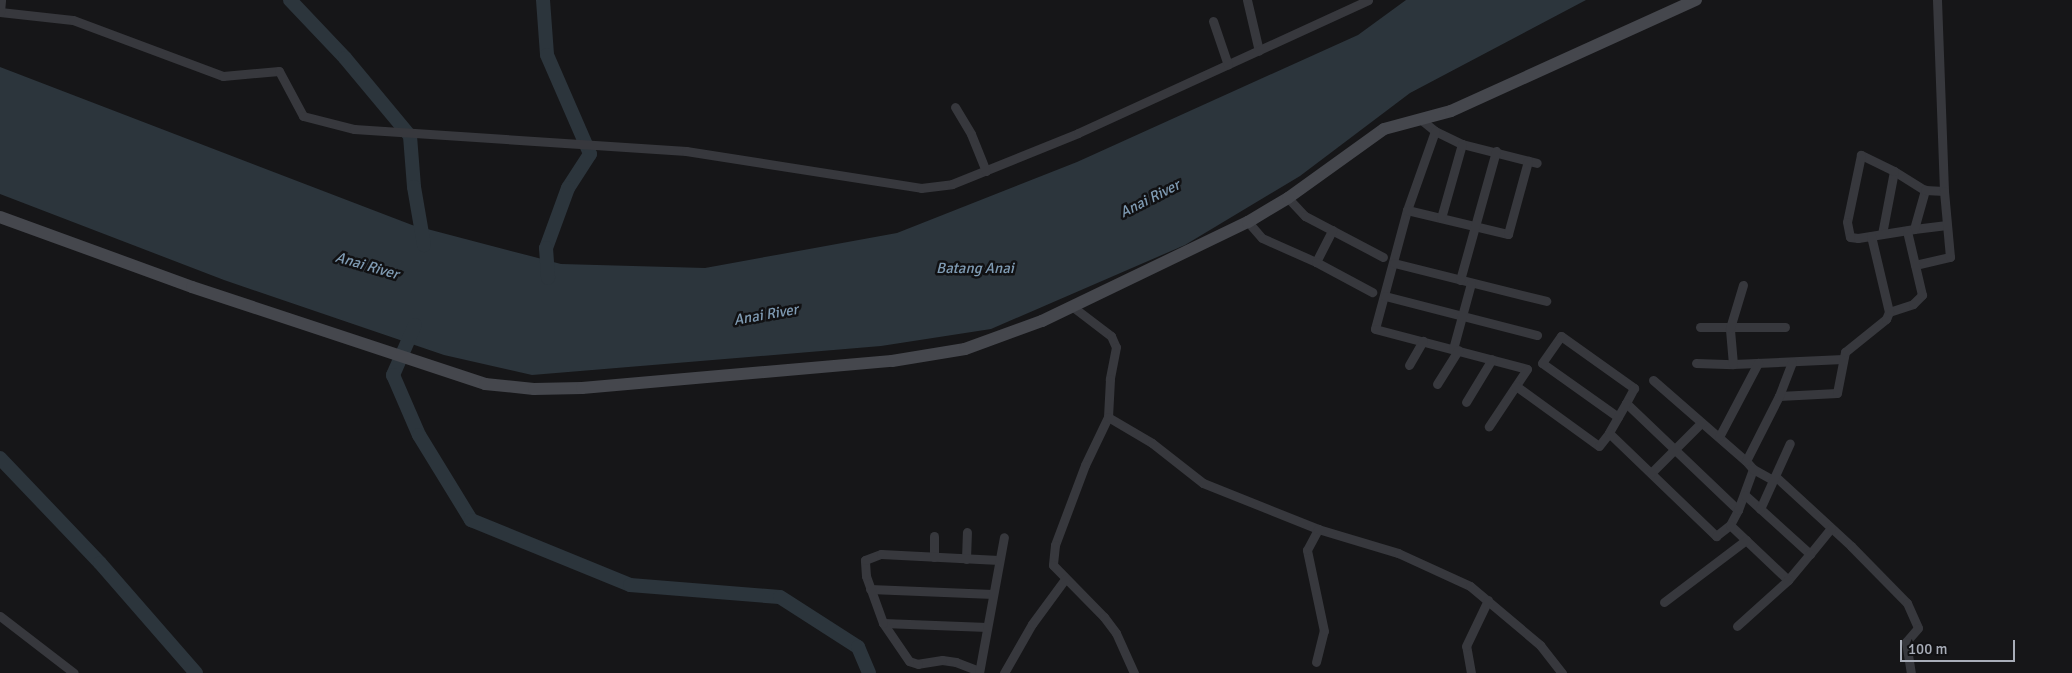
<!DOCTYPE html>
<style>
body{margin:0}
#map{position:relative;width:2072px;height:673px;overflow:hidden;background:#161618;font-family:Signika,sans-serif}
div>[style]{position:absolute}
.water>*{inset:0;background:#2c353c}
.river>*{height:14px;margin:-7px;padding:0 7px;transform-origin:7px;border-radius:7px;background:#2c353c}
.street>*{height:9px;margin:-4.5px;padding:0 4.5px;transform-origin:4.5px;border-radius:4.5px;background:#37383d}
.secondary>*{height:12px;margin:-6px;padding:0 6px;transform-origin:6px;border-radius:6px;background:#45474d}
span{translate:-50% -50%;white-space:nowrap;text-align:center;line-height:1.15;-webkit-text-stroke:5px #111113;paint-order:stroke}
.water-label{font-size:15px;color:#7f9bb3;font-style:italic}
.scale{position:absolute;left:1900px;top:640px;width:115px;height:22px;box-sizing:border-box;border:2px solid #a8adb8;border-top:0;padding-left:6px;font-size:15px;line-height:18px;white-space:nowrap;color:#a8adb8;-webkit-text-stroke:4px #111113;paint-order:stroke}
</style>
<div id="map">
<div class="water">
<div style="clip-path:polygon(1406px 0,1586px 0,1410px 93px,1300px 176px,1185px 245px,991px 329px,881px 346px,532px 375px,444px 355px,224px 280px,0 194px,0 67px,412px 225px,561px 264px,705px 268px,897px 233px,1077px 162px,1358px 35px)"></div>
</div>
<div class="river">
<div style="left:290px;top:0;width:80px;rotate:46.5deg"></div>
<div style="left:345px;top:58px;width:102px;rotate:50.2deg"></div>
<div style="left:410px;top:136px;width:51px;rotate:85.5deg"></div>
<div style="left:414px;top:187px;width:59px;rotate:80.2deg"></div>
<div style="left:543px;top:0;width:55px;rotate:85.8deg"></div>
<div style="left:547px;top:55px;width:108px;rotate:66.5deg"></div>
<div style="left:590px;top:154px;width:40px;rotate:122.9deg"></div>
<div style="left:568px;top:188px;width:64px;rotate:110.1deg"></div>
<div style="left:546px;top:248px;width:30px;rotate:86deg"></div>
<div style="left:415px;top:325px;width:55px;rotate:113.7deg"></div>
<div style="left:393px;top:375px;width:65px;rotate:66.6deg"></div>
<div style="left:419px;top:435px;width:100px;rotate:58.5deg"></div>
<div style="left:471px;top:520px;width:172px;rotate:22.2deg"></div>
<div style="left:630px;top:585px;width:150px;rotate:4.6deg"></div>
<div style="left:780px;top:597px;width:93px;rotate:32.7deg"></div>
<div style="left:858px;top:647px;width:28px;rotate:67deg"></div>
<div style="left:0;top:458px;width:145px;rotate:46.4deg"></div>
<div style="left:100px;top:563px;width:146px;rotate:48.9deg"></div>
</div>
<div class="street">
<div style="left:1247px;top:0;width:52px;rotate:76.8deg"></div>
<div style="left:0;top:12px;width:73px;rotate:6.3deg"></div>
<div style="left:73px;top:20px;width:160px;rotate:20.5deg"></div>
<div style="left:223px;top:76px;width:56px;rotate:-5.1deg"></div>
<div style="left:279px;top:71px;width:51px;rotate:61.9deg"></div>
<div style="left:303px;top:116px;width:53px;rotate:14.3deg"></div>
<div style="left:354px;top:129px;width:333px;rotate:3.8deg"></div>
<div style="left:686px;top:151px;width:238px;rotate:8.9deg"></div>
<div style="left:921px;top:188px;width:31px;rotate:-7deg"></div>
<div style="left:952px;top:184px;width:136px;rotate:-22deg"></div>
<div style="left:1078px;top:133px;width:319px;rotate:-24.6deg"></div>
<div style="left:0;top:12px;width:12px;rotate:-85deg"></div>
<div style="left:1213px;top:21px;width:46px;rotate:71.2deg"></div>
<div style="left:955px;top:107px;width:31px;rotate:59deg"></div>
<div style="left:971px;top:134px;width:40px;rotate:68deg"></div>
<div style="left:1419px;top:118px;width:21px;rotate:39deg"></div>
<div style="left:1435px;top:131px;width:30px;rotate:26deg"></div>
<div style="left:1462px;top:144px;width:77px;rotate:14.2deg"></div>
<div style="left:1435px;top:131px;width:84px;rotate:109.5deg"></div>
<div style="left:1407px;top:210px;width:123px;rotate:105.1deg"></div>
<div style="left:1375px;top:329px;width:157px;rotate:14.7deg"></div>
<div style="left:1527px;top:369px;width:69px;rotate:123.7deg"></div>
<div style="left:1894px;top:171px;width:36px;rotate:32deg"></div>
<div style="left:1288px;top:198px;width:25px;rotate:47deg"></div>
<div style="left:1305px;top:216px;width:88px;rotate:27.7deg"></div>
<div style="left:1407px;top:210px;width:104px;rotate:13.4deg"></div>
<div style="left:1508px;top:234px;width:76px;rotate:-74.7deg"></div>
<div style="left:1441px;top:218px;width:77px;rotate:-74.2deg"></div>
<div style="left:1248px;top:222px;width:21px;rotate:49deg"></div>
<div style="left:1262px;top:238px;width:59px;rotate:24deg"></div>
<div style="left:1316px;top:262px;width:36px;rotate:-63deg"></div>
<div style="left:1914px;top:229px;width:33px;rotate:-7deg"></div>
<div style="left:1882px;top:234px;width:64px;rotate:-79.2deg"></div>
<div style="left:1894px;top:171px;width:37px;rotate:-154deg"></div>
<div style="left:1861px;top:155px;width:68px;rotate:101.8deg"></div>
<div style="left:1847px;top:222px;width:15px;rotate:79deg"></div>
<div style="left:1850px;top:237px;width:8px;rotate:7deg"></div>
<div style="left:1858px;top:238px;width:57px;rotate:-9.1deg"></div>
<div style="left:1914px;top:229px;width:41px;rotate:-74.2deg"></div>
<div style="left:1925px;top:190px;width:19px;rotate:3deg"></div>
<div style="left:1944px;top:191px;width:191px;rotate:-92.1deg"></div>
<div style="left:1316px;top:262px;width:64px;rotate:28.2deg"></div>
<div style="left:1394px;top:263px;width:157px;rotate:14deg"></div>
<div style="left:1915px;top:265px;width:36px;rotate:-13deg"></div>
<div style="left:1950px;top:257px;width:66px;rotate:-95.2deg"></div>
<div style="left:1460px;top:280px;width:134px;rotate:-74.4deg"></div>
<div style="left:1385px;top:296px;width:157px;rotate:14.4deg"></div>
<div style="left:1073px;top:307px;width:48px;rotate:37.3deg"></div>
<div style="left:1111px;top:336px;width:12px;rotate:66deg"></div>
<div style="left:1116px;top:347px;width:33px;rotate:101deg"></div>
<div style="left:1110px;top:379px;width:38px;rotate:93deg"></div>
<div style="left:1108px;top:417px;width:53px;rotate:115.6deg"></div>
<div style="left:1085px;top:465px;width:85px;rotate:110.6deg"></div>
<div style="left:1055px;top:545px;width:20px;rotate:96deg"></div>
<div style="left:1053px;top:565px;width:73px;rotate:45.6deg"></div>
<div style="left:1104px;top:617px;width:20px;rotate:53deg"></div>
<div style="left:1116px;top:633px;width:44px;rotate:65.8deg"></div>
<div style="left:1889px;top:312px;width:25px;rotate:-18deg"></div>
<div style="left:1913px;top:304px;width:13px;rotate:-45deg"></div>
<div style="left:1922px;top:295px;width:66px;rotate:-103.2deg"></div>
<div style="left:1700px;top:327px;width:85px"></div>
<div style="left:1453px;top:349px;width:68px;rotate:-74.7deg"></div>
<div style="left:1696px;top:363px;width:37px;rotate:2deg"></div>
<div style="left:1733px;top:364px;width:110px;rotate:-2.6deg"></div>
<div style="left:1733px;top:364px;width:36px;rotate:-95deg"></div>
<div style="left:1730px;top:328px;width:45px;rotate:-73.2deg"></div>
<div style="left:1409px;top:365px;width:28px;rotate:-60deg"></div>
<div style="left:1653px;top:380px;width:123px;rotate:41.1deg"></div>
<div style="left:1437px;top:384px;width:40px;rotate:-58deg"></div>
<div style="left:1516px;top:386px;width:102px;rotate:35.9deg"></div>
<div style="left:1599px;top:446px;width:16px;rotate:-52deg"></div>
<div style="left:1779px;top:396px;width:58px;rotate:-3deg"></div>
<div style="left:1837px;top:393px;width:42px;rotate:-79deg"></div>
<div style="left:1845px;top:352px;width:53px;rotate:-38.8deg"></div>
<div style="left:1886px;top:319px;width:8px;rotate:-67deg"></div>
<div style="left:1889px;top:312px;width:78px;rotate:-103.3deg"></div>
<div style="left:1466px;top:402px;width:50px;rotate:-58.8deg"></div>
<div style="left:1626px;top:403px;width:155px;rotate:43.7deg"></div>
<div style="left:1108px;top:417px;width:51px;rotate:30.6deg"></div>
<div style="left:1152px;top:443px;width:65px;rotate:38.1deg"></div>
<div style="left:1203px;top:483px;width:124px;rotate:21.8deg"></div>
<div style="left:1618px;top:417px;width:93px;rotate:-144.6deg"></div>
<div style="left:1542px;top:363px;width:33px;rotate:-55deg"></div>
<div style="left:1561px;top:336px;width:90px;rotate:35.5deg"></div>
<div style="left:1634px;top:388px;width:17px;rotate:118deg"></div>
<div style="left:1626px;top:403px;width:34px;rotate:120deg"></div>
<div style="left:1609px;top:433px;width:149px;rotate:43.9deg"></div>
<div style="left:1716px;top:536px;width:18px;rotate:-38deg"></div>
<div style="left:1730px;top:525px;width:17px;rotate:-62deg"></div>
<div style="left:1738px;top:510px;width:44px;rotate:-69.9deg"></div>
<div style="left:1753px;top:469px;width:11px;rotate:-131deg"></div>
<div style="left:1746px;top:461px;width:73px;rotate:-63.1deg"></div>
<div style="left:1779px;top:396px;width:36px;rotate:-69deg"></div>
<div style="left:1719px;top:437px;width:84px;rotate:-62.2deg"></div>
<div style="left:1753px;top:469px;width:23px;rotate:29deg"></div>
<div style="left:1651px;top:473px;width:71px;rotate:-45deg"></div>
<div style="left:1775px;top:476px;width:103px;rotate:42.6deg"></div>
<div style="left:1851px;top:546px;width:80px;rotate:45.5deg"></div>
<div style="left:1907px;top:603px;width:27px;rotate:66deg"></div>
<div style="left:1918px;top:628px;width:18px;rotate:131deg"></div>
<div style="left:1906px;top:642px;width:31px;rotate:81deg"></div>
<div style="left:1745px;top:495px;width:88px;rotate:42.2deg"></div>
<div style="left:1810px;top:554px;width:33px;rotate:-51deg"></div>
<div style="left:1760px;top:509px;width:72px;rotate:-65.6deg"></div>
<div style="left:1730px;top:525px;width:80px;rotate:43.5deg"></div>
<div style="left:1788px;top:580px;width:34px;rotate:-50deg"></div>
<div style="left:934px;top:557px;width:21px;rotate:-90deg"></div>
<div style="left:966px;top:559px;width:27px;rotate:-88deg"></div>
<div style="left:870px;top:589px;width:123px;rotate:2.3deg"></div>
<div style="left:1664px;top:602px;width:103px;rotate:-37.1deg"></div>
<div style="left:0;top:616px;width:93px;rotate:37.6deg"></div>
<div style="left:883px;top:623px;width:104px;rotate:2.2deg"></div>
<div style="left:1737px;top:626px;width:69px;rotate:-42deg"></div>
<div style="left:1316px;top:662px;width:32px;rotate:-76deg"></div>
<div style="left:1324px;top:631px;width:83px;rotate:-101.9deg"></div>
<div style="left:1307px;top:550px;width:24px;rotate:-62deg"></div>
<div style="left:1318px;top:529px;width:84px;rotate:16.7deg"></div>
<div style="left:1398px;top:553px;width:79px;rotate:24.6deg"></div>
<div style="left:1470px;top:586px;width:92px;rotate:40.1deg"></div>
<div style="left:1540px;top:645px;width:36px;rotate:52deg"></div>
<div style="left:979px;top:671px;width:25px;rotate:-159deg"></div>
<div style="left:956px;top:662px;width:14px;rotate:-172deg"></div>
<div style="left:942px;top:660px;width:24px;rotate:171deg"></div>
<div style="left:918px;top:664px;width:9px;rotate:-162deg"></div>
<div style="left:909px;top:661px;width:46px;rotate:-124.4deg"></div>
<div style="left:883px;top:623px;width:50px;rotate:-109.9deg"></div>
<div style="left:866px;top:576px;width:16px;rotate:-94deg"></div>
<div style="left:865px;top:560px;width:17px;rotate:-21deg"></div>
<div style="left:881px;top:554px;width:118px;rotate:2.9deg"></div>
<div style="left:979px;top:673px;width:138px;rotate:-79.6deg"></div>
<div style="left:1004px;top:673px;width:56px;rotate:-60.3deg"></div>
<div style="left:1032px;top:624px;width:56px;rotate:-53.7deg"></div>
<div style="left:1471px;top:673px;width:27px;rotate:-100deg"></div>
<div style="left:1466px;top:646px;width:51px;rotate:-64.4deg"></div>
</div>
<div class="secondary">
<div style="left:0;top:217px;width:204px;rotate:20deg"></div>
<div style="left:192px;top:287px;width:309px;rotate:18.3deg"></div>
<div style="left:485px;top:384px;width:49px;rotate:5.8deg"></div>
<div style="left:534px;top:389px;width:48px;rotate:-1.2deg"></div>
<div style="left:582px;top:388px;width:311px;rotate:-5deg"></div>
<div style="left:892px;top:361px;width:74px;rotate:-9.3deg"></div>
<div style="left:965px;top:349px;width:82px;rotate:-20deg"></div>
<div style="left:1042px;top:321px;width:229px;rotate:-25.7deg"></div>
<div style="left:1248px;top:222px;width:47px;rotate:-31deg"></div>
<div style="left:1288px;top:198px;width:118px;rotate:-35.7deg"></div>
<div style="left:1384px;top:129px;width:69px;rotate:-15deg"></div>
<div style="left:1451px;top:111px;width:269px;rotate:-24.4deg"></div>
</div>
<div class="water-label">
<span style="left:1150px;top:199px;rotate:-27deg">Anai River</span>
<span style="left:367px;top:266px;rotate:16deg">Anai River</span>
<span style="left:975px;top:269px">Batang Anai</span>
<span style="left:766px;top:315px;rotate:-10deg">Anai River</span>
</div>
<div class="scale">100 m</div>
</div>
